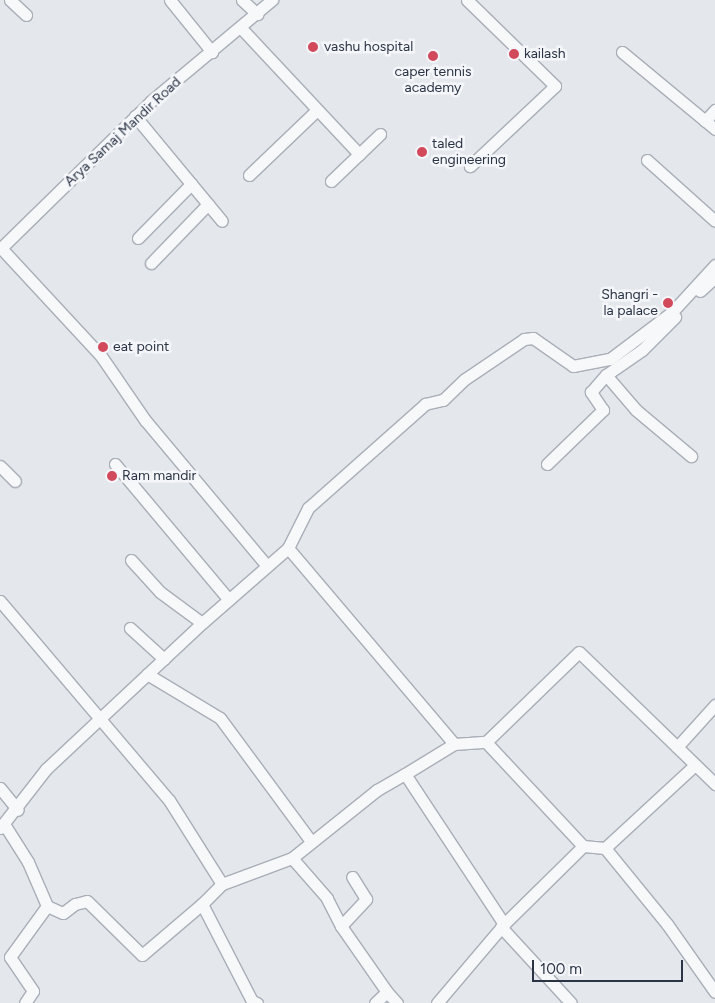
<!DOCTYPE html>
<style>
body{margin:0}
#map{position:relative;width:715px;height:1003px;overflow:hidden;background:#e4e7ec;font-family:Figtree,sans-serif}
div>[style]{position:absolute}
.roads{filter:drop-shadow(1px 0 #a9aeb7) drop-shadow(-1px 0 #a9aeb7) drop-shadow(0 1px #a9aeb7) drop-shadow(0 -1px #a9aeb7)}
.minor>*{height:11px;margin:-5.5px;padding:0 5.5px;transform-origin:5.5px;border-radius:5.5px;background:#f7f8fa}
.dots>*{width:14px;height:14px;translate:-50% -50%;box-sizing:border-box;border:2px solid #f4f6f9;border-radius:50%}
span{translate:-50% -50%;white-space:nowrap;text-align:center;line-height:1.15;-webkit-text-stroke:5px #f4f6f9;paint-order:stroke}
.poi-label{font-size:14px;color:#2b3445}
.left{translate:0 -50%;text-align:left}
.right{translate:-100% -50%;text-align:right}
.street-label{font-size:14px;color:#2b3445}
.scale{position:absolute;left:532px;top:960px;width:151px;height:22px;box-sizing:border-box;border:2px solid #2b3445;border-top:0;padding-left:6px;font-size:15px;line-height:18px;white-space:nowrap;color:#2b3445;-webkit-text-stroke:4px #f4f6f9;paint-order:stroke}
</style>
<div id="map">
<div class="roads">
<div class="minor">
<div style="left:10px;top:0;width:22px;rotate:43deg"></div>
<div style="left:170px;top:0;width:67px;rotate:51.1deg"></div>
<div style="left:242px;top:0;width:21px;rotate:43deg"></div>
<div style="left:467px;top:0;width:123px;rotate:44.3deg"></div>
<div style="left:555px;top:86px;width:117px;rotate:136.7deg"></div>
<div style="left:241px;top:28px;width:173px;rotate:46.9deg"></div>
<div style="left:622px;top:52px;width:121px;rotate:39.6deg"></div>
<div style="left:135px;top:116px;width:136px;rotate:50.4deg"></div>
<div style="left:705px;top:121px;width:15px;rotate:-48deg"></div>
<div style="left:647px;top:160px;width:91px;rotate:41.9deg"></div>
<div style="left:249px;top:175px;width:94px;rotate:-43.7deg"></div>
<div style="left:331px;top:181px;width:68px;rotate:-43.8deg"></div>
<div style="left:138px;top:238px;width:76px;rotate:-45.5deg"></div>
<div style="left:1px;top:248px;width:147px;rotate:47.2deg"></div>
<div style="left:101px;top:356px;width:78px;rotate:55.5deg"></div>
<div style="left:145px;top:420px;width:190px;rotate:50.1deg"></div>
<div style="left:0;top:249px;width:211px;rotate:-44.4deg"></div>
<div style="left:151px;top:101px;width:158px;rotate:-39.9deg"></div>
<div style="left:151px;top:263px;width:82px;rotate:-46deg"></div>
<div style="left:700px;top:291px;width:21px;rotate:-43deg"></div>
<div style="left:606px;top:375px;width:46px;rotate:49.4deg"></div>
<div style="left:636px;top:410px;width:72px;rotate:39.9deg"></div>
<div style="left:115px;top:464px;width:177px;rotate:50deg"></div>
<div style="left:547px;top:464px;width:78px;rotate:-44deg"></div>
<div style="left:603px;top:410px;width:22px;rotate:-124deg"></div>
<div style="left:591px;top:392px;width:23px;rotate:-49deg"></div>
<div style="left:606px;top:375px;width:44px;rotate:-34.8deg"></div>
<div style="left:642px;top:350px;width:47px;rotate:-45deg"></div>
<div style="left:0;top:466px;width:21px;rotate:45deg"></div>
<div style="left:288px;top:548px;width:45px;rotate:-63.4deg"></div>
<div style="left:308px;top:508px;width:157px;rotate:-41.6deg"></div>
<div style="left:425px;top:404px;width:18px;rotate:-13deg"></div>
<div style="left:443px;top:400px;width:30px;rotate:-44deg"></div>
<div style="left:465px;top:379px;width:71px;rotate:-34.1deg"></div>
<div style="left:524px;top:339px;width:9px;rotate:-6deg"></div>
<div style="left:533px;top:338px;width:49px;rotate:35deg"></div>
<div style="left:573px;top:366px;width:38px;rotate:-11deg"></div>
<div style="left:610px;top:359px;width:78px;rotate:-37.2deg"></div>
<div style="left:672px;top:312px;width:64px;rotate:-47.5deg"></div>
<div style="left:131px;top:560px;width:43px;rotate:47.8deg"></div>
<div style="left:160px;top:592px;width:52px;rotate:36.4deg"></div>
<div style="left:0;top:601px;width:261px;rotate:49.7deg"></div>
<div style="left:169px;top:800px;width:99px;rotate:57.8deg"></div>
<div style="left:130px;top:628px;width:46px;rotate:42.4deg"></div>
<div style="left:147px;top:674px;width:85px;rotate:31.1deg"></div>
<div style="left:220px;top:718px;width:152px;rotate:53.6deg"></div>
<div style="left:454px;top:744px;width:57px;rotate:148.5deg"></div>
<div style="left:405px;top:774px;width:180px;rotate:56.6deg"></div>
<div style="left:677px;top:747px;width:57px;rotate:-47.9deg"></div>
<div style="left:0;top:788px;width:28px;rotate:51deg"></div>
<div style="left:4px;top:824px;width:45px;rotate:57.7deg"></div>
<div style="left:28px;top:862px;width:48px;rotate:66.6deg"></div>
<div style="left:47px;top:906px;width:63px;rotate:126deg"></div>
<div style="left:10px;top:957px;width:41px;rotate:55.9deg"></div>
<div style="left:33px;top:991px;width:14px;rotate:124deg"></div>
<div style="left:0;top:828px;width:75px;rotate:-52.1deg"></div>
<div style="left:46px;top:769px;width:214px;rotate:-43.1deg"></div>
<div style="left:202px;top:623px;width:114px;rotate:-41.1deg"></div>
<div style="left:288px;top:548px;width:257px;rotate:49.7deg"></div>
<div style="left:454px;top:744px;width:32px;rotate:-4deg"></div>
<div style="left:486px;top:742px;width:129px;rotate:-44.1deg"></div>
<div style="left:579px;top:652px;width:190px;rotate:44.1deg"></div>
<div style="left:583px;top:846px;width:22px;rotate:5deg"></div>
<div style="left:605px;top:848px;width:122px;rotate:-42.7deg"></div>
<div style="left:605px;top:848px;width:98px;rotate:50.8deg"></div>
<div style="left:667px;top:924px;width:83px;rotate:54.8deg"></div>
<div style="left:47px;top:906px;width:17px;rotate:24deg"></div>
<div style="left:63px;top:913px;width:15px;rotate:-37deg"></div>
<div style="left:75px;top:904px;width:12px;rotate:-14deg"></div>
<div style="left:87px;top:901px;width:77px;rotate:44.5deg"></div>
<div style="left:142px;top:955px;width:79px;rotate:-40.4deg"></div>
<div style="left:341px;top:926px;width:37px;rotate:-47deg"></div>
<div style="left:366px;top:899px;width:26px;rotate:-122deg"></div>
<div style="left:501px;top:927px;width:103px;rotate:47.4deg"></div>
<div style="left:387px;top:992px;width:15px;rotate:48deg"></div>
<div style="left:257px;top:1003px;width:5px;rotate:-158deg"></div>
<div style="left:252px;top:1001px;width:109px;rotate:-117.3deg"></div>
<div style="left:202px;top:904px;width:28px;rotate:-45deg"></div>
<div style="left:222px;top:884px;width:75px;rotate:-20.4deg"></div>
<div style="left:375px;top:1003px;width:16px;rotate:-43deg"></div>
<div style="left:387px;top:992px;width:80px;rotate:-124.9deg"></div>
<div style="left:341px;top:926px;width:31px;rotate:-117deg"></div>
<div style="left:327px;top:898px;width:53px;rotate:-131.2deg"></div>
<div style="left:292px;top:858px;width:109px;rotate:-38.7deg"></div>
<div style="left:377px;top:790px;width:32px;rotate:-30deg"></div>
<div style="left:437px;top:1003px;width:104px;rotate:-49.7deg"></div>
<div style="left:504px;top:924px;width:111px;rotate:-44.6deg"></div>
<div style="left:583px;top:846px;width:142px;rotate:-133deg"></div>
</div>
</div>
<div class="dots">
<div style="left:313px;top:47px;background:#d1495b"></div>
<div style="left:514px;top:54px;background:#d1495b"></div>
<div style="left:433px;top:56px;background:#d1495b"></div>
<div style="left:422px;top:152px;background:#d1495b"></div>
<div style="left:668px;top:303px;background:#d1495b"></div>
<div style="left:103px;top:347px;background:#d1495b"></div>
<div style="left:112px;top:476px;background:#d1495b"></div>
</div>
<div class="poi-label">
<span class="left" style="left:324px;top:47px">vashu hospital</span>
<span class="left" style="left:524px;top:54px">kailash</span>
<span style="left:433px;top:80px">caper tennis<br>academy</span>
<span class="left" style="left:432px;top:152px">taled<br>engineering</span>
<span class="right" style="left:658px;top:303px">Shangri -<br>la palace</span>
<span class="left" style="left:113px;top:347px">eat point</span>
<span class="left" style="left:122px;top:476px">Ram mandir</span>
</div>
<div class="street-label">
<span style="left:123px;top:132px;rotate:-43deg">Arya Samaj Mandir Road</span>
</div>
<div class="scale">100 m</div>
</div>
